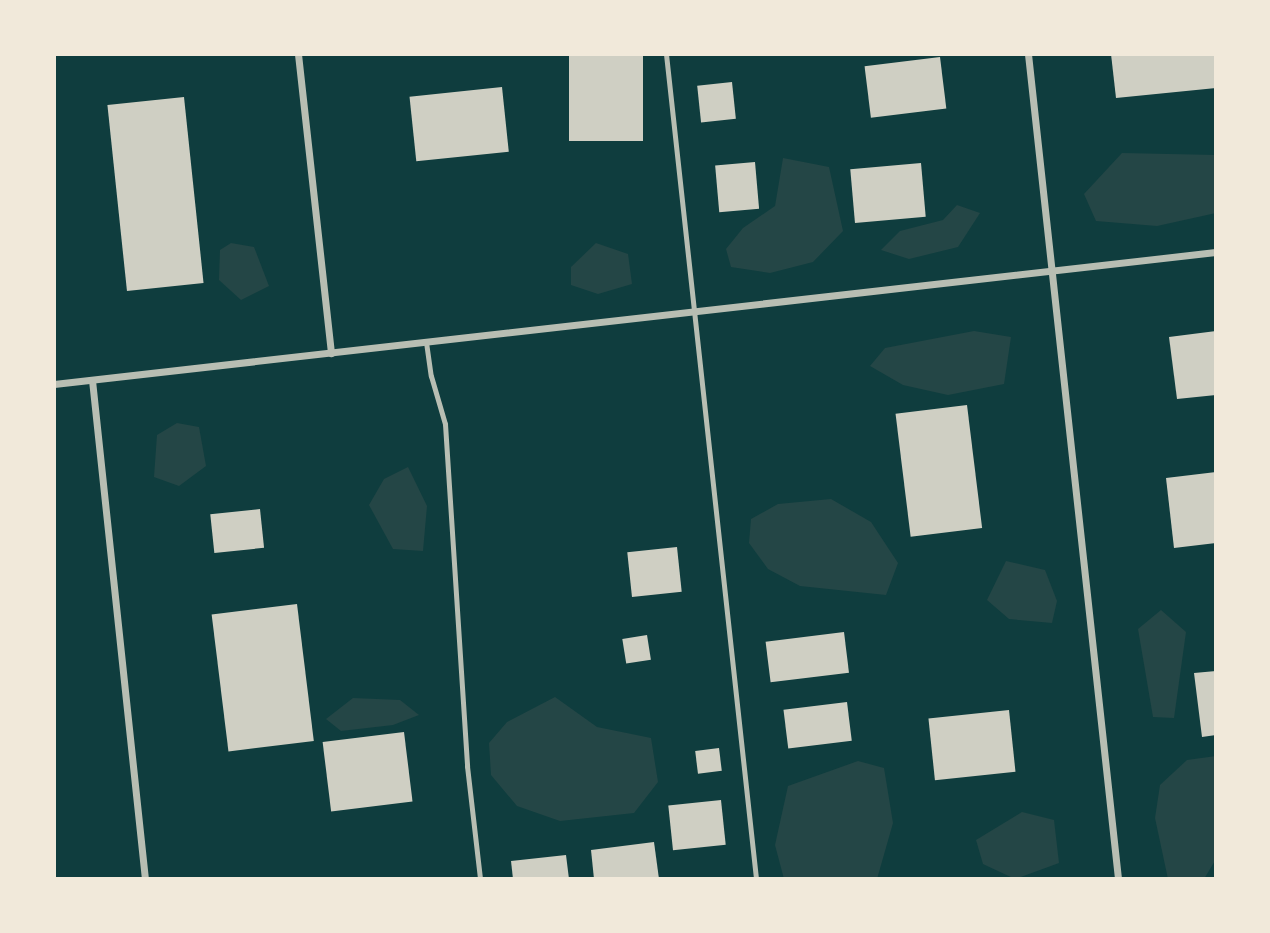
<!DOCTYPE html>
<style>
body{margin:0}
#map{position:relative;width:1270px;height:933px;overflow:hidden;background:#0f3d3e;font-family:"Exo 2",sans-serif}
div>[style]{position:absolute}
.green>*{inset:0;background:#244646}
.building>*{inset:0;background:#cfcfc3;transform-origin:0 0}
.service>*{height:5px;margin:-2.5px;padding:0 2.5px;transform-origin:2.5px;border-radius:2.5px;background:#b8beb3}
.minor>*{height:7px;margin:-3.5px;padding:0 3.5px;transform-origin:3.5px;border-radius:3.5px;background:#b8beb3}
span{translate:-50% -50%;white-space:nowrap;text-align:center;line-height:1.15;-webkit-text-stroke:5px #f1e9da;paint-order:stroke}
.frame{position:absolute;inset:0;border:56px solid #f1e9da;pointer-events:none}
</style>
<div id="map">
<div class="green">
<div style="clip-path:polygon(1122px 153px,1216px 155px,1216px 213px,1157px 226px,1096px 221px,1084px 194px)"></div>
<div style="clip-path:polygon(783px 158px,829px 167px,843px 231px,813px 262px,770px 273px,731px 267px,726px 249px,743px 228px,775px 206px)"></div>
<div style="clip-path:polygon(957px 205px,980px 213px,958px 247px,909px 259px,881px 250px,900px 231px,943px 220px)"></div>
<div style="clip-path:polygon(231px 243px,254px 247px,269px 286px,241px 300px,219px 280px,220px 250px)"></div>
<div style="clip-path:polygon(596px 243px,628px 254px,632px 284px,598px 294px,571px 285px,571px 267px)"></div>
<div style="clip-path:polygon(974px 331px,1011px 337px,1004px 384px,948px 395px,903px 385px,870px 366px,885px 348px)"></div>
<div style="clip-path:polygon(177px 423px,199px 427px,206px 466px,179px 486px,154px 477px,157px 435px)"></div>
<div style="clip-path:polygon(408px 467px,427px 506px,423px 551px,393px 549px,369px 505px,384px 479px)"></div>
<div style="clip-path:polygon(831px 499px,871px 522px,898px 563px,886px 595px,800px 586px,768px 569px,749px 543px,751px 519px,778px 504px)"></div>
<div style="clip-path:polygon(1006px 561px,1045px 570px,1057px 601px,1052px 623px,1009px 619px,987px 600px)"></div>
<div style="clip-path:polygon(1161px 610px,1186px 632px,1174px 718px,1153px 717px,1138px 629px)"></div>
<div style="clip-path:polygon(555px 697px,597px 727px,651px 738px,658px 782px,634px 813px,560px 821px,517px 806px,491px 775px,489px 743px,507px 722px)"></div>
<div style="clip-path:polygon(353px 698px,400px 700px,419px 715px,393px 725px,341px 731px,326px 719px)"></div>
<div style="clip-path:polygon(1216px 756px,1216px 859px,1204px 879px,1168px 879px,1155px 818px,1160px 785px,1187px 760px)"></div>
<div style="clip-path:polygon(858px 761px,884px 768px,893px 823px,877px 879px,784px 879px,775px 845px,788px 786px)"></div>
<div style="clip-path:polygon(1022px 812px,1054px 820px,1059px 863px,1015px 879px,983px 864px,976px 840px)"></div>
</div>
<div class="building">
<div style="left:569px;top:54px;width:74px;height:87px"></div>
<div style="clip-path:polygon(1111px 54px,1216px 54px,1216px 88px,1116px 98px)"></div>
<div style="left:940px;top:57px;width:52px;height:76px;rotate:83deg"></div>
<div style="left:732px;top:82px;width:37px;height:35px;rotate:84deg"></div>
<div style="left:502px;top:87px;width:65px;height:93px;rotate:84deg"></div>
<div style="left:184px;top:97px;width:187px;height:77px;rotate:84deg"></div>
<div style="left:755px;top:162px;width:47px;height:40px;rotate:85deg"></div>
<div style="left:921px;top:163px;width:54px;height:71px;rotate:85deg"></div>
<div style="clip-path:polygon(1216px 331px,1216px 395px,1177px 399px,1169px 337px)"></div>
<div style="left:967px;top:405px;width:124px;height:72px;rotate:83deg"></div>
<div style="clip-path:polygon(1216px 472px,1216px 543px,1174px 548px,1166px 478px)"></div>
<div style="left:260px;top:509px;width:39px;height:50px;rotate:84deg"></div>
<div style="left:677px;top:547px;width:45px;height:50px;rotate:84deg"></div>
<div style="left:297px;top:604px;width:138px;height:86px;rotate:83deg"></div>
<div style="left:844px;top:632px;width:41px;height:79px;rotate:83deg"></div>
<div style="left:647px;top:635px;width:25px;height:25px;rotate:81deg"></div>
<div style="clip-path:polygon(1216px 671px,1216px 735px,1202px 737px,1194px 673px)"></div>
<div style="left:847px;top:702px;width:39px;height:64px;rotate:83deg"></div>
<div style="left:1009px;top:710px;width:62px;height:81px;rotate:84deg"></div>
<div style="left:404px;top:732px;width:70px;height:82px;rotate:83deg"></div>
<div style="left:719px;top:748px;width:23px;height:24px;rotate:83deg"></div>
<div style="left:721px;top:800px;width:45px;height:53px;rotate:84deg"></div>
<div style="clip-path:polygon(654px 842px,659px 879px,594px 879px,591px 850px)"></div>
<div style="clip-path:polygon(566px 855px,569px 879px,513px 879px,511px 861px)"></div>
</div>
<div class="service">
<div style="left:666px;top:54px;width:830px;rotate:83.77deg"></div>
<div style="left:426px;top:342px;width:34px;rotate:82deg"></div>
<div style="left:431px;top:376px;width:50px;rotate:73.7deg"></div>
<div style="left:445px;top:424px;width:343px;rotate:86.3deg"></div>
<div style="left:467px;top:766px;width:114px;rotate:83.4deg"></div>
</div>
<div class="minor">
<div style="left:298px;top:54px;width:301px;rotate:83.7deg"></div>
<div style="left:1028px;top:54px;width:830px;rotate:83.77deg"></div>
<div style="left:92px;top:380px;width:502px;rotate:83.94deg"></div>
<div style="left:54px;top:384px;width:1169px;rotate:-6.48deg"></div>
</div>
<div class="frame"></div>
</div>
